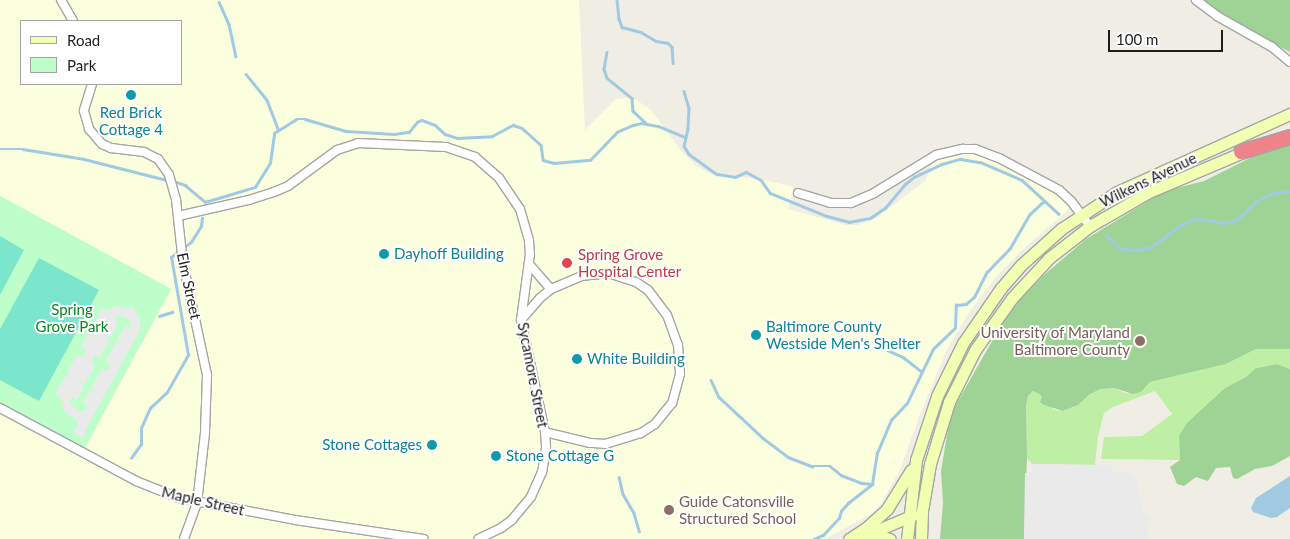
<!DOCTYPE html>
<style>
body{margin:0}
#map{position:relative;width:1290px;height:539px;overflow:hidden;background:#f0eee4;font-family:Lato,sans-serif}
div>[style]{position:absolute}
.education>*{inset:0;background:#fbffde}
.grass>*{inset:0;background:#bfefa5}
.forest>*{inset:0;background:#9fd395}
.park>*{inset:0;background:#bdfecb}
.pitch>*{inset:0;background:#7be6cb}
.parking>*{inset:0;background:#eaeaea}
.water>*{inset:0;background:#a0cae2}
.stream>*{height:2.5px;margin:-1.25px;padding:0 1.25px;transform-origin:1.25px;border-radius:1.25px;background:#a0cae2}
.roads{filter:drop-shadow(1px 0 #a5a5a5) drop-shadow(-1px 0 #a5a5a5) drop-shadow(0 1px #a5a5a5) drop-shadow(0 -1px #a5a5a5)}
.street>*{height:8px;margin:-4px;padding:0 4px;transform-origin:4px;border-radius:4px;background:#fff}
.secondary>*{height:11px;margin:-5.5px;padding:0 5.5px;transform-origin:5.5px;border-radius:5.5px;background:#f1ffb3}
.highway>*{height:14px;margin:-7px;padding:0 7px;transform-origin:7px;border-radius:7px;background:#ee848a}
.dots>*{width:14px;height:14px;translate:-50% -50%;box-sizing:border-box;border:2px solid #fff;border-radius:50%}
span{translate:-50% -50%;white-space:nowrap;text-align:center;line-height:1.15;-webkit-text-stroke:4px #fff;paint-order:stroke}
.culture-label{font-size:15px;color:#0d838f}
.left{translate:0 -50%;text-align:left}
.right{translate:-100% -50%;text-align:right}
.street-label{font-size:15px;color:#1e1e1e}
.health-label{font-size:15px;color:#be3a42}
.park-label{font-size:15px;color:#02871f}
.education-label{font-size:15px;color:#785e54}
.legend{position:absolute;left:20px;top:20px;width:162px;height:65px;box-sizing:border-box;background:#fff;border:1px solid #a5a5a5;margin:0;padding:6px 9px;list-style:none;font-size:15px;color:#1e1e1e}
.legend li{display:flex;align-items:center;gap:10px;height:25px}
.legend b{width:25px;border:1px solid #a5a5a5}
.scale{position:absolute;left:1108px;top:30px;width:115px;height:22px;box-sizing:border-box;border:2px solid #1e1e1e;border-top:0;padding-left:6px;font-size:15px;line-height:18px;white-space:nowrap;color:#1e1e1e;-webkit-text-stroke:4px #fff;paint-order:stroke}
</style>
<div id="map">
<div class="education">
<div style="clip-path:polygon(evenodd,0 0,579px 0,585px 130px,616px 99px,632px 97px,651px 110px,679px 148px,695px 165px,711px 174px,760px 179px,794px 187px,788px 209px,846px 225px,857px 225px,875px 219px,925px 181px,935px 158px,950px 153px,968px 152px,996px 161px,1042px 185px,1065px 201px,1069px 207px,1066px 212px,1023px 249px,995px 278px,970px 311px,947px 349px,919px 417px,900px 470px,882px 502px,871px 514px,825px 539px,0 539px,0 403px,85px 449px,171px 289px,0 196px,0 0,21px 21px,181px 21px,181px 84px,21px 84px,21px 21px)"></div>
</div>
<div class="grass">
<div style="clip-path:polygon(1256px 349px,1290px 349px,1290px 369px,1277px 364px,1264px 366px,1256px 368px,1246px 377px,1225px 388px,1179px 436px,1180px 460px,1101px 459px,1104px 437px,1142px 436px,1172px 414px,1155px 391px,1113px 407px,1104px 413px,1098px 437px,1095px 465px,1032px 464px,1027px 458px,1026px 405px,1028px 396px,1033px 391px,1039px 394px,1054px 410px,1064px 411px,1078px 405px,1090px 394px,1101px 389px,1114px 388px,1125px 393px,1141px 392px,1150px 382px,1226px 364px)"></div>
</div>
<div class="forest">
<div style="clip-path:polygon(1201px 0,1290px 0,1290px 52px,1216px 13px)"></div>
<div style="clip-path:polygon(1290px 143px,1290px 349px,1256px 349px,1226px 364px,1150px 382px,1141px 392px,1133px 394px,1114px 388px,1101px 389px,1090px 394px,1078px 405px,1063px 411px,1044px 405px,1040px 402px,1042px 397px,1039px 394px,1033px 391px,1028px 396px,1026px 405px,1027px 458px,1024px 539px,940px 539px,943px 503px,941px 471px,949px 423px,954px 408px,1000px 327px,1020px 300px,1044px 275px,1086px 239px,1155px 197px,1169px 190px,1204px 181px,1260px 153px)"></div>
<div style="clip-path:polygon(1277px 364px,1290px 369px,1290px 456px,1272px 466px,1255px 469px,1237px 479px,1233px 478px,1230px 467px,1216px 468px,1208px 481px,1196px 477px,1184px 486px,1177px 484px,1170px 467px,1180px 460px,1179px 436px,1187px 423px,1225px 388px,1246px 377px,1256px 368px)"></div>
</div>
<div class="park">
<div style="clip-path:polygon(0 196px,171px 289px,84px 449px,0 403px)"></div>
</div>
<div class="pitch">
<div style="clip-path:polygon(0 236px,24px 250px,0 295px)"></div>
<div style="clip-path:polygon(39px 258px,99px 290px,39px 401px,0 380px,0 329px)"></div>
</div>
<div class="parking">
<div style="clip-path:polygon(evenodd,116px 306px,128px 309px,130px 306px,136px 310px,135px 313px,140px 319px,140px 330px,86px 429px,83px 438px,73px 433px,77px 427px,77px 420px,65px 412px,61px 398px,55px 395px,65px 376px,71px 378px,67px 373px,77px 355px,82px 357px,86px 351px,81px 347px,91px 329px,97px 331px,92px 327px,102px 308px,108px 311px,116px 306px,118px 315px,130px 320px,131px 328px,125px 326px,117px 340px,122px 344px,116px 342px,106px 361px,111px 365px,107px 371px,102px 369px,92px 387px,96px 392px,90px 390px,83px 403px,88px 407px,84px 411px,80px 411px,71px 405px,70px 399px,72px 397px,77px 400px,84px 386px,79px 382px,85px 384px,95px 365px,90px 361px,93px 361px,94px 355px,100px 357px,110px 339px,105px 335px,111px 336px,118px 323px,114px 318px,118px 315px)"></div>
<div style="clip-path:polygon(1032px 464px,1111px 465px,1112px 471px,1131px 474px,1137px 480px,1143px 514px,1149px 514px,1148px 539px,1024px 539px,1025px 473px,1032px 473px)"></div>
</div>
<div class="water">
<div style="clip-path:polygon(1290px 476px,1290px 508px,1277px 517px,1271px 518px,1253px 512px,1251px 508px,1256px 498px)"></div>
</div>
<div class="stream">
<div style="left:617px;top:0;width:19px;rotate:84deg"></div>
<div style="left:619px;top:19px;width:9px;rotate:69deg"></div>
<div style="left:622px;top:27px;width:20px;rotate:15deg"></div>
<div style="left:641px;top:32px;width:17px;rotate:31deg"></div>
<div style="left:656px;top:41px;width:12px;rotate:9deg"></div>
<div style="left:668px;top:43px;width:6px;rotate:45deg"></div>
<div style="left:672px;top:47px;width:16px;rotate:86deg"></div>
<div style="left:219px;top:2px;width:24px;rotate:66deg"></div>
<div style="left:229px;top:24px;width:33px;rotate:78deg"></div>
<div style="left:607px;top:52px;width:17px;rotate:100deg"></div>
<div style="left:604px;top:69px;width:9px;rotate:72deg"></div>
<div style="left:607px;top:78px;width:32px;rotate:39deg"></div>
<div style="left:632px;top:98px;width:13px;rotate:86deg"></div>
<div style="left:633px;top:111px;width:19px;rotate:43deg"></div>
<div style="left:246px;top:74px;width:33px;rotate:51deg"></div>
<div style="left:267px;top:100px;width:30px;rotate:69deg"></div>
<div style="left:684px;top:91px;width:18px;rotate:74deg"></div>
<div style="left:689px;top:108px;width:21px;rotate:93deg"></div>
<div style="left:688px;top:129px;width:17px;rotate:103deg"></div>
<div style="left:684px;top:146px;width:9px;rotate:58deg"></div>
<div style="left:689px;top:154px;width:34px;rotate:36deg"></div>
<div style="left:717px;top:174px;width:18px;rotate:9deg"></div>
<div style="left:735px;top:177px;width:12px;rotate:-24deg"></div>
<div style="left:746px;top:172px;width:4px;rotate:27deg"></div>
<div style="left:750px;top:174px;width:13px;rotate:29deg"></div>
<div style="left:761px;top:180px;width:16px;rotate:55deg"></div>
<div style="left:770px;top:193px;width:61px;rotate:22deg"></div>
<div style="left:827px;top:216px;width:23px;rotate:15deg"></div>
<div style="left:849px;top:222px;width:21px;rotate:-11deg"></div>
<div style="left:870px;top:218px;width:18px;rotate:-34deg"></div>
<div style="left:885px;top:208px;width:31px;rotate:-50deg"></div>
<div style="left:905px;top:184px;width:11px;rotate:-38deg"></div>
<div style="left:914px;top:177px;width:31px;rotate:-25deg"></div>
<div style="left:942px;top:164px;width:19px;rotate:-16deg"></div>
<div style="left:960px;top:159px;width:20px;rotate:9deg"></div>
<div style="left:980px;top:162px;width:46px;rotate:23.2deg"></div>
<div style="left:1022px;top:180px;width:50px;rotate:42.6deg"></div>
<div style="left:0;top:149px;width:23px"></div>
<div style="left:23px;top:149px;width:62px;rotate:9.3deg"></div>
<div style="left:84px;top:159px;width:86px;rotate:14.2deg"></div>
<div style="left:173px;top:181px;width:13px;rotate:18deg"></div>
<div style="left:185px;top:185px;width:26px;rotate:40deg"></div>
<div style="left:205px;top:202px;width:52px;rotate:-16.7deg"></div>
<div style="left:255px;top:187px;width:28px;rotate:-58deg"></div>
<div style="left:270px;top:163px;width:30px;rotate:-82deg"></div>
<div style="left:274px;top:133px;width:26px;rotate:-32deg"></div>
<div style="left:296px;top:119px;width:9px"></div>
<div style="left:305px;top:119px;width:43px;rotate:16.3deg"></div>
<div style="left:346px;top:131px;width:48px;rotate:3.6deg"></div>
<div style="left:394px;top:134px;width:15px;rotate:-8deg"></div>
<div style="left:409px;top:132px;width:13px;rotate:-51deg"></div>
<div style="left:417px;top:122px;width:5px;rotate:-22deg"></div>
<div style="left:422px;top:120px;width:14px;rotate:21deg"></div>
<div style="left:435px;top:125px;width:13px;rotate:42deg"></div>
<div style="left:445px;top:134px;width:13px;rotate:18deg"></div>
<div style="left:457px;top:138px;width:35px;rotate:-3deg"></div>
<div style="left:492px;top:136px;width:24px;rotate:-28deg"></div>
<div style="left:513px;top:125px;width:9px;rotate:18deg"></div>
<div style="left:522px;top:128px;width:25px;rotate:42deg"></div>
<div style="left:541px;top:145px;width:15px;rotate:82deg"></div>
<div style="left:543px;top:160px;width:11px;rotate:15deg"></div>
<div style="left:554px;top:163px;width:36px;rotate:-5deg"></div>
<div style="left:590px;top:160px;width:39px;rotate:-46deg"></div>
<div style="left:617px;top:132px;width:17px;rotate:-24deg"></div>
<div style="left:633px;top:125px;width:9px;rotate:-13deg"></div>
<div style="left:642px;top:123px;width:16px;rotate:11deg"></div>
<div style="left:658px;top:126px;width:29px;rotate:22deg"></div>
<div style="left:1106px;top:235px;width:19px;rotate:43deg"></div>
<div style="left:1120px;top:248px;width:15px;rotate:8deg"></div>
<div style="left:1135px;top:250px;width:15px;rotate:-8deg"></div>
<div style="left:1150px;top:248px;width:38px;rotate:-37deg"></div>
<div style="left:1180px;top:225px;width:18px;rotate:-22deg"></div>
<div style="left:1197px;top:218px;width:26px;rotate:11deg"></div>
<div style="left:1223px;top:223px;width:14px;rotate:-12deg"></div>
<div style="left:1237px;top:220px;width:25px;rotate:-45deg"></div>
<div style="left:1255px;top:202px;width:17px;rotate:-28deg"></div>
<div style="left:1270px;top:194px;width:20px;rotate:-9deg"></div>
<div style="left:159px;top:316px;width:14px;rotate:-17deg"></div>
<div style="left:877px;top:349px;width:8px"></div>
<div style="left:885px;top:349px;width:20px;rotate:24deg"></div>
<div style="left:903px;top:357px;width:23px;rotate:38deg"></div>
<div style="left:711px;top:380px;width:19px;rotate:65deg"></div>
<div style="left:719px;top:397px;width:60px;rotate:43deg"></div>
<div style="left:763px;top:438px;width:31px;rotate:37deg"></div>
<div style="left:788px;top:457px;width:26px;rotate:21deg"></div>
<div style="left:812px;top:466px;width:18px"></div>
<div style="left:830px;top:466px;width:14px;rotate:39deg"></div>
<div style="left:841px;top:475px;width:22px;rotate:21deg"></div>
<div style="left:862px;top:483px;width:10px;rotate:6deg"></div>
<div style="left:131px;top:458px;width:17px;rotate:-54deg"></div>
<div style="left:141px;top:444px;width:16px;rotate:-90deg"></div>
<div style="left:141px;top:428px;width:22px;rotate:-66deg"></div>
<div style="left:150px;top:408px;width:23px;rotate:-43deg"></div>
<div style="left:167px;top:392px;width:43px;rotate:-60.4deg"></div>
<div style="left:188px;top:355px;width:99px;rotate:-99.8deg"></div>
<div style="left:171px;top:257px;width:25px;rotate:-37deg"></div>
<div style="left:191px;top:242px;width:19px;rotate:-58deg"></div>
<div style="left:201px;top:226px;width:8px;rotate:-83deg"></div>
<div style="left:619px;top:477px;width:17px;rotate:77deg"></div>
<div style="left:623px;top:494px;width:22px;rotate:60deg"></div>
<div style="left:634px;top:513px;width:19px;rotate:74deg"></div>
<div style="left:814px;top:539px;width:10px;rotate:-24deg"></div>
<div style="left:823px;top:535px;width:23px;rotate:-47deg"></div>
<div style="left:839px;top:518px;width:7px;rotate:-74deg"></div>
<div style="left:841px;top:511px;width:11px;rotate:-49deg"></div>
<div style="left:848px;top:503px;width:31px;rotate:-38deg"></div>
<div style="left:872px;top:484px;width:31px;rotate:-81deg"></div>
<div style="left:877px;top:453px;width:36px;rotate:-67deg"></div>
<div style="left:891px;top:420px;width:23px;rotate:-47deg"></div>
<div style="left:907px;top:403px;width:60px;rotate:-64.3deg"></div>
<div style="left:933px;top:349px;width:30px;rotate:-44deg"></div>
<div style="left:955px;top:328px;width:23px;rotate:-88deg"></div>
<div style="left:956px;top:305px;width:10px;rotate:-6deg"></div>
<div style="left:966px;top:304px;width:11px;rotate:-41deg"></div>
<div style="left:974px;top:297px;width:28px;rotate:-63deg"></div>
<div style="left:987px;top:272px;width:33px;rotate:-46deg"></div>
<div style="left:1010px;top:248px;width:39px;rotate:-60deg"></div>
<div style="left:1030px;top:214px;width:16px;rotate:-43deg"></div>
<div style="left:1042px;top:203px;width:5px"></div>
</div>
<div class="roads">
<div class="street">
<div style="left:61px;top:0;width:24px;rotate:60deg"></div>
<div style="left:1196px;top:0;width:26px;rotate:37deg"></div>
<div style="left:1217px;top:16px;width:63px;rotate:29.4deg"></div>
<div style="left:1272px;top:47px;width:23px;rotate:40deg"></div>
<div style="left:92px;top:84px;width:28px;rotate:107deg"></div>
<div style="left:84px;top:111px;width:19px;rotate:74deg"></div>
<div style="left:89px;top:129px;width:20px;rotate:49deg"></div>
<div style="left:102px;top:144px;width:10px;rotate:24deg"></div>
<div style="left:111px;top:148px;width:33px;rotate:7deg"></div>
<div style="left:144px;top:152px;width:16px;rotate:27deg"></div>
<div style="left:158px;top:159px;width:19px;rotate:55deg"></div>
<div style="left:169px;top:175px;width:26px;rotate:74deg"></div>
<div style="left:176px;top:200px;width:63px;rotate:83.7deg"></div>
<div style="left:183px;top:263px;width:115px;rotate:77.9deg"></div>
<div style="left:207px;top:375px;width:58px;rotate:92deg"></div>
<div style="left:205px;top:433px;width:70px;rotate:96.5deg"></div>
<div style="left:197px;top:503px;width:38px;rotate:110deg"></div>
<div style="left:798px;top:193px;width:34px;rotate:17deg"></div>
<div style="left:830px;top:203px;width:21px"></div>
<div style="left:851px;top:203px;width:25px;rotate:-23deg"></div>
<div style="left:874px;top:193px;width:73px;rotate:-31.5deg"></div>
<div style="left:936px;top:155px;width:28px;rotate:-13deg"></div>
<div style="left:963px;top:149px;width:12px"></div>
<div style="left:975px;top:149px;width:26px;rotate:21deg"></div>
<div style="left:999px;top:158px;width:68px;rotate:28.1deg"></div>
<div style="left:1059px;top:190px;width:16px;rotate:43deg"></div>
<div style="left:1071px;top:201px;width:31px;rotate:53deg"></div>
<div style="left:178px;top:216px;width:73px;rotate:-12.7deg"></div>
<div style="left:249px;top:200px;width:26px;rotate:-18deg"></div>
<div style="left:274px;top:192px;width:15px;rotate:-23deg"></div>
<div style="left:288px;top:186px;width:61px;rotate:-36.3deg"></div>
<div style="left:337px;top:150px;width:22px;rotate:-18deg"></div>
<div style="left:358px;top:143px;width:88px;rotate:2.6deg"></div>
<div style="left:446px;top:147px;width:31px;rotate:19deg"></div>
<div style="left:475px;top:157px;width:32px;rotate:41deg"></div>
<div style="left:499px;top:178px;width:37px;rotate:56deg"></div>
<div style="left:520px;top:209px;width:33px;rotate:74deg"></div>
<div style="left:529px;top:241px;width:13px;rotate:86deg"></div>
<div style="left:530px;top:254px;width:67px;rotate:97.8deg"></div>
<div style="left:521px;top:320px;width:115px;rotate:77.9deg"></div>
<div style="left:545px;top:432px;width:16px;rotate:86deg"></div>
<div style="left:546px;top:448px;width:24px;rotate:99deg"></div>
<div style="left:542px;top:472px;width:27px;rotate:114deg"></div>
<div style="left:531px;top:497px;width:30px;rotate:130deg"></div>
<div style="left:512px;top:520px;width:14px;rotate:144deg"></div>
<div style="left:501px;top:528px;width:25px;rotate:154deg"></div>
<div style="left:529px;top:264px;width:33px;rotate:49deg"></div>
<div style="left:521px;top:320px;width:29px;rotate:-49deg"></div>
<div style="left:540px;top:298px;width:14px;rotate:-39deg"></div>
<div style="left:551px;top:289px;width:33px;rotate:-23deg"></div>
<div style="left:581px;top:276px;width:27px;rotate:-6deg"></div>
<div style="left:608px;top:273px;width:29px;rotate:18deg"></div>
<div style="left:636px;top:282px;width:14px;rotate:34deg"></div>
<div style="left:648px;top:290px;width:31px;rotate:53deg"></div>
<div style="left:667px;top:315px;width:32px;rotate:70deg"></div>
<div style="left:678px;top:345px;width:29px;rotate:86deg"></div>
<div style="left:680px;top:374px;width:30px;rotate:105deg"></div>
<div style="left:672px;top:403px;width:27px;rotate:129deg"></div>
<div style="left:655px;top:424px;width:17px;rotate:147deg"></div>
<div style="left:641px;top:433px;width:37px;rotate:163deg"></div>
<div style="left:606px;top:444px;width:16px;rotate:-176deg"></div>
<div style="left:590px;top:443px;width:46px;rotate:-166.3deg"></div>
<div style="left:0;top:408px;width:154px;rotate:28.2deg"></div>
<div style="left:136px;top:481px;width:46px;rotate:21.6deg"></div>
<div style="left:179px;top:498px;width:118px;rotate:10.7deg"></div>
<div style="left:295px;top:520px;width:130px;rotate:8.4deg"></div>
</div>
<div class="secondary">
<div style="left:861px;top:537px;width:56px;rotate:-22.9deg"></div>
<div style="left:849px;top:539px;width:20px;rotate:-33deg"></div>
<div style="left:866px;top:528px;width:28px;rotate:-42deg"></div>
<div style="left:887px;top:509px;width:46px;rotate:-58.4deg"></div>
<div style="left:875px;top:539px;width:8px;rotate:-14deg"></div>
<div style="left:883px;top:537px;width:7px;rotate:16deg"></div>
<div style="left:907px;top:539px;width:80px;rotate:-83.5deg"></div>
<div style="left:916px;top:460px;width:67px;rotate:-71.8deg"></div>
<div style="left:937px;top:396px;width:59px;rotate:-63.9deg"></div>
<div style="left:963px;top:343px;width:67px;rotate:-55.4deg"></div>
<div style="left:1001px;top:288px;width:30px;rotate:-49deg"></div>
<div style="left:1021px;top:265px;width:54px;rotate:-42deg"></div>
<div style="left:1061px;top:229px;width:67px;rotate:-33.5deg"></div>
<div style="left:1117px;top:192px;width:190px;rotate:-24.3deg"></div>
<div style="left:921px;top:539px;width:28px;rotate:-88deg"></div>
<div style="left:922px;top:511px;width:48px;rotate:-80.3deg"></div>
<div style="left:930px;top:464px;width:65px;rotate:-73deg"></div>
<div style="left:949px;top:402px;width:58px;rotate:-63.4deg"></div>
<div style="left:975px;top:350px;width:64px;rotate:-54.6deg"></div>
<div style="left:1012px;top:298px;width:54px;rotate:-47.2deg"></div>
<div style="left:1049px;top:258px;width:52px;rotate:-38deg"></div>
<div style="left:1090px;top:226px;width:68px;rotate:-30deg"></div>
<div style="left:1149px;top:192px;width:108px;rotate:-23deg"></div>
</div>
<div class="highway">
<div style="left:1241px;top:152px;width:51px;rotate:-17deg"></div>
</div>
</div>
<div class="dots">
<div style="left:131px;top:95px;background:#0f9aa8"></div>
<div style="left:384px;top:254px;background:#0f9aa8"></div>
<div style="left:567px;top:263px;background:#e0444e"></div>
<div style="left:756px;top:335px;background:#0f9aa8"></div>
<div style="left:1140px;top:341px;background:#8d6e63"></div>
<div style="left:577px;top:359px;background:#0f9aa8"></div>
<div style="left:432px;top:445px;background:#0f9aa8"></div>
<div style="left:496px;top:456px;background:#0f9aa8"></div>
<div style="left:669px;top:510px;background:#8d6e63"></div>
</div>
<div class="culture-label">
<span style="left:131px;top:121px">Red Brick<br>Cottage 4</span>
<span class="left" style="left:394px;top:254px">Dayhoff Building</span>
<span class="left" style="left:766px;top:335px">Baltimore County<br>Westside Men's Shelter</span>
<span class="left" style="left:587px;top:359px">White Building</span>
<span class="right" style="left:422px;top:445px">Stone Cottages</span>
<span class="left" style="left:506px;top:456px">Stone Cottage G</span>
</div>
<div class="street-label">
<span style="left:1148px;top:180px;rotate:-26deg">Wilkens Avenue</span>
<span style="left:189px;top:286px;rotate:78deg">Elm Street</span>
<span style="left:533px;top:375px;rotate:79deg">Sycamore Street</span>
<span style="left:203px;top:501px;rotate:13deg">Maple Street</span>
</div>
<div class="health-label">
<span class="left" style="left:578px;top:263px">Spring Grove<br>Hospital Center</span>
</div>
<div class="park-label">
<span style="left:72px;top:318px">Spring<br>Grove Park</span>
</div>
<div class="education-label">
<span class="right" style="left:1130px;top:341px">University of Maryland<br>Baltimore County</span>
<span class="left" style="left:679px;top:510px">Guide Catonsville<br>Structured School</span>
</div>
<ul class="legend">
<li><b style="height:6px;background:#f1ffb3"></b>Road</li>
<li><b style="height:14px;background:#bdfecb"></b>Park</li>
</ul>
<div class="scale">100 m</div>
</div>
